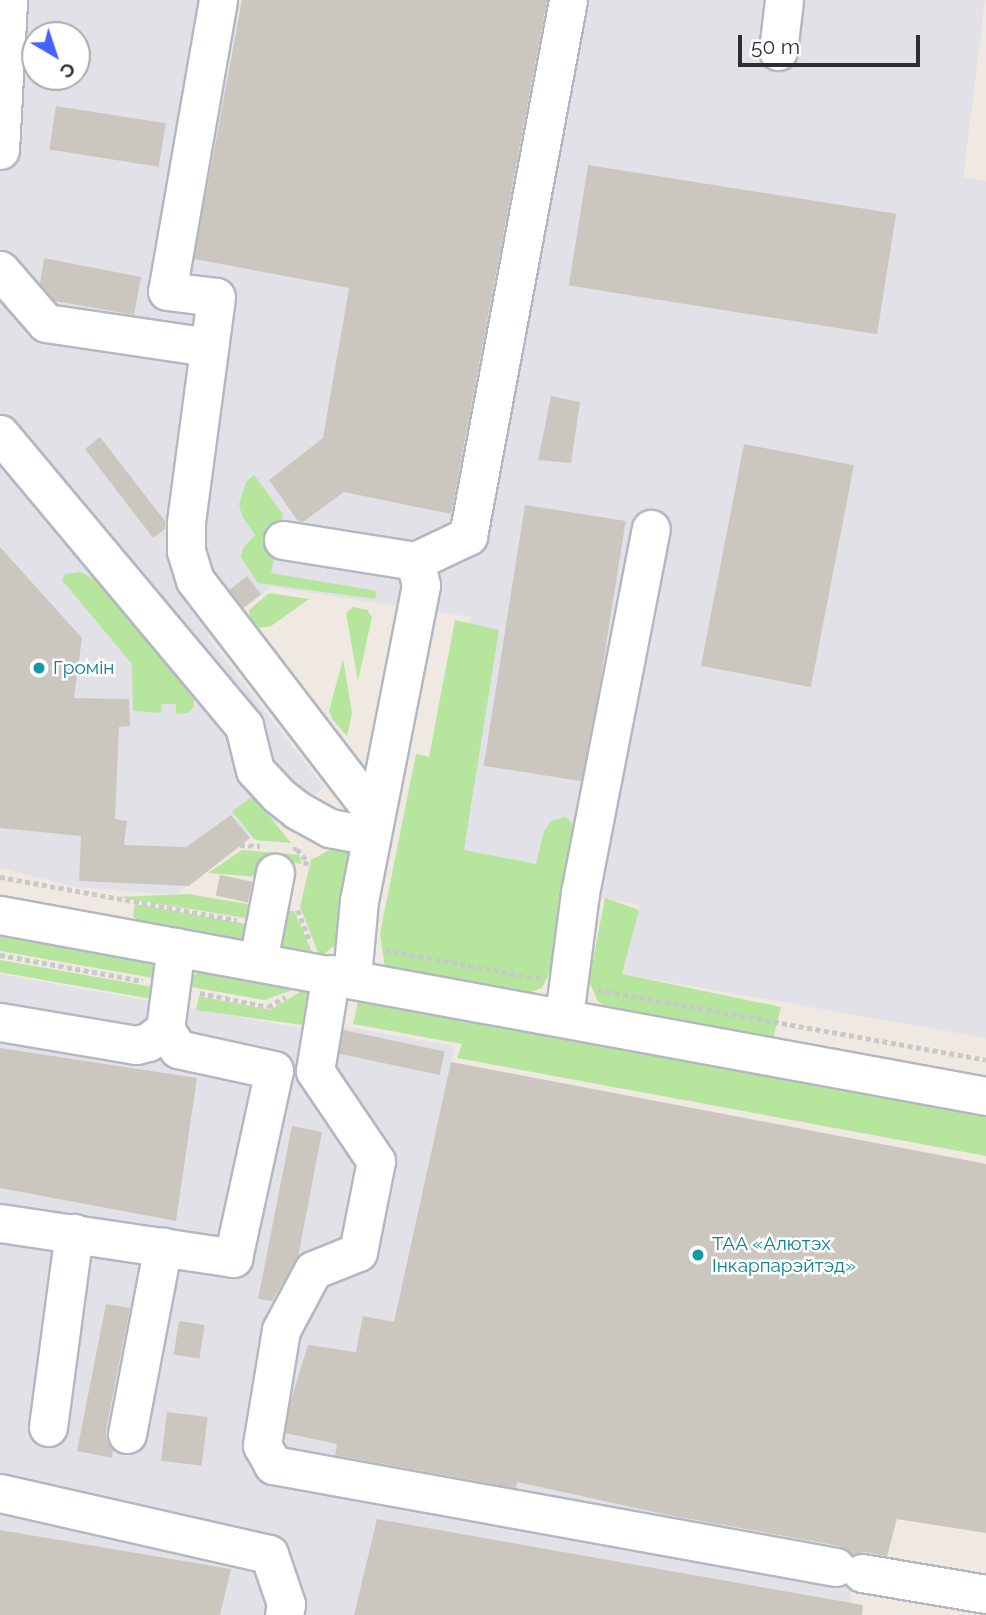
<!DOCTYPE html>
<meta charset="utf-8">
<style>
body{margin:0}
#map{position:relative;width:986px;height:1615px;overflow:hidden;background:#efe9e1;font-family:Raleway,sans-serif}
div>[style]{position:absolute}
.industrial>*{inset:0;background:#e3e1e8}
.green>*{inset:0;background:#b6e59e;transform-origin:0 0}
.building>*{inset:0;background:#cbc7bf;transform-origin:0 0}
.path>*{height:4.5px;margin-top:-2.25px;transform-origin:0;background:repeating-linear-gradient(90deg,#c9c9c9 0 5px,transparent 0 8.5px)}
.roads{filter:drop-shadow(2px 0 #b4b7c1) drop-shadow(-2px 0 #b4b7c1) drop-shadow(0 2px #b4b7c1) drop-shadow(0 -2px #b4b7c1)}
.minor>*{height:37px;margin:-18.5px;padding:0 18.5px;transform-origin:18.5px;border-radius:18.5px;background:#fff}
.dots>*{width:19px;height:19px;translate:-50% -50%;box-sizing:border-box;border:4px solid #fff;border-radius:50%}
span{translate:-50% -50%;white-space:nowrap;text-align:center;line-height:1.15;-webkit-text-stroke:5px #fff;paint-order:stroke}
.culture-label{font-size:19px;color:#0d838f}
.left{translate:0 -50%;text-align:left}
.north{position:absolute;left:21px;top:21px;width:70px;height:70px;box-sizing:border-box;background:#fff;border:2px solid #ababab;border-radius:50%;rotate:141deg;font-size:19px;font-weight:700;line-height:28px;text-align:center;color:#2e2e2e}
.north::after{content:'';display:block;margin:auto;width:24px;height:32px;background:#4264fb;clip-path:polygon(50% 0,100% 100%,50% 72%,0 100%)}
.scale{position:absolute;left:738px;top:35px;width:182px;height:32px;box-sizing:border-box;border:4px solid #2e2e2e;border-top:0;padding-left:9px;font-size:21px;line-height:24px;white-space:nowrap;color:#2e2e2e;-webkit-text-stroke:5px #fff;paint-order:stroke}
</style>
<div id="map">
<div class="industrial">
<div style="clip-path:polygon(evenodd,0 0,985px 0,963px 177px,986px 181px,986px 1038px,622px 974px,640px 905px,424px 864px,471px 617px,272px 587px,207px 636px,324px 787px,259px 839px,249px 838px,175px 895px,75px 887px,0 868px,0 0,35px 35px,77px 35px,77px 77px,35px 77px,35px 35px)"></div>
<div style="clip-path:polygon(0 974px,300px 1028px,303px 1019px,454px 1046px,452px 1062px,986px 1164px,986px 1533px,897px 1519px,887px 1557px,855px 1557px,848px 1615px,0 1615px)"></div>
</div>
<div class="green">
<div style="clip-path:polygon(254px 475px,283px 514px,271px 573px,377px 591px,375px 599px,258px 583px,241px 557px,243px 548px,255px 535px,242px 516px,239px 504px,246px 482px)"></div>
<div style="clip-path:polygon(80px 572px,96px 580px,194px 698px,194px 706px,188px 713px,176px 714px,176px 704px,162px 704px,161px 713px,133px 711px,132px 664px,62px 580px,65px 574px)"></div>
<div style="clip-path:polygon(269px 593px,309px 599px,271px 626px,259px 628px,250px 620px,249px 610px)"></div>
<div style="clip-path:polygon(353px 607px,367px 610px,372px 617px,358px 681px,346px 613px)"></div>
<div style="clip-path:polygon(455px 620px,499px 630px,464px 850px,536px 864px,544px 831px,551px 821px,564px 817px,570px 820px,577px 833px,555px 961px,542px 988px,523px 995px,385px 968px,380px 934px,416px 754px,429px 757px)"></div>
<div style="clip-path:polygon(343px 659px,352px 713px,347px 736px,333px 720px,329px 711px)"></div>
<div style="clip-path:polygon(253px 796px,291px 843px,255px 840px,232px 811px)"></div>
<div style="clip-path:polygon(339px 845px,347px 848px,355px 860px,344px 938px,320px 957px,300px 907px,311px 860px)"></div>
<div style="clip-path:polygon(242px 850px,299px 855px,302px 864px,263px 859px,258px 877px,208px 873px)"></div>
<div style="clip-path:polygon(188px 894px,253px 905px,251px 919px,118px 897px)"></div>
<div style="clip-path:polygon(605px 898px,639px 910px,622px 974px,781px 1007px,772px 1043px,608px 1009px,597px 1000px,589px 981px)"></div>
<div style="clip-path:polygon(135px 904px,252px 925px,249px 935px,236px 942px,137px 924px,133px 915px)"></div>
<div style="clip-path:polygon(285px 911px,294px 911px,313px 954px,275px 950px)"></div>
<div style="clip-path:polygon(0 927px,148px 954px,158px 963px,159px 979px,0 951px)"></div>
<div style="left:0;top:960px;width:161px;height:12px;rotate:10deg"></div>
<div style="clip-path:polygon(211px 966px,293px 982px,295px 989px,264px 1000px,186px 986px,192px 976px)"></div>
<div style="clip-path:polygon(302px 991px,308px 993px,302px 1025px,196px 1010px,199px 996px,270px 1010px)"></div>
<div style="clip-path:polygon(367px 992px,986px 1107px,986px 1156px,457px 1058px,462px 1044px,353px 1024px,358px 1001px)"></div>
</div>
<div class="building">
<div style="clip-path:polygon(242px 0,547px 0,451px 514px,344px 492px,303px 522px,298px 521px,269px 480px,323px 438px,349px 288px,194px 259px)"></div>
<div style="left:56px;top:106px;width:111px;height:44px;rotate:9deg"></div>
<div style="left:588px;top:165px;width:312px;height:122px;rotate:9deg"></div>
<div style="clip-path:polygon(44px 258px,141px 277px,134px 315px,55px 301px,40px 284px)"></div>
<div style="clip-path:polygon(551px 396px,580px 402px,571px 463px,538px 460px)"></div>
<div style="clip-path:polygon(100px 437px,165px 521px,165px 529px,153px 538px,85px 449px)"></div>
<div style="left:744px;top:444px;width:112px;height:226px;rotate:11deg"></div>
<div style="left:525px;top:505px;width:102px;height:264px;rotate:9deg"></div>
<div style="clip-path:polygon(0 547px,82px 638px,74px 698px,129px 699px,130px 726px,119px 727px,115px 819px,127px 821px,124px 845px,186px 847px,231px 815px,250px 838px,189px 886px,79px 881px,81px 836px,0 828px)"></div>
<div style="left:247px;top:576px;width:23px;height:23px;rotate:52deg"></div>
<div style="left:220px;top:875px;width:33px;height:21px;rotate:12deg"></div>
<div style="left:343px;top:1030px;width:104px;height:24px;rotate:12deg"></div>
<div style="clip-path:polygon(0 1048px,197px 1078px,176px 1221px,0 1188px)"></div>
<div style="clip-path:polygon(451px 1062px,986px 1164px,986px 1533px,897px 1519px,887px 1556px,865px 1552px,852px 1555px,840px 1546px,668px 1515px,517px 1482px,516px 1488px,335px 1455px,337px 1444px,285px 1433px,291px 1400px,308px 1345px,356px 1352px,363px 1316px,394px 1322px)"></div>
<div style="clip-path:polygon(292px 1126px,322px 1132px,298px 1257px,272px 1301px,258px 1299px)"></div>
<div style="clip-path:polygon(106px 1304px,130px 1308px,106px 1430px,107px 1442px,113px 1450px,112px 1458px,77px 1451px)"></div>
<div style="left:179px;top:1321px;width:26px;height:34px;rotate:9deg"></div>
<div style="left:167px;top:1412px;width:41px;height:49px;rotate:7deg"></div>
<div style="clip-path:polygon(377px 1519px,863px 1605px,862px 1615px,354px 1615px)"></div>
<div style="clip-path:polygon(0 1530px,231px 1569px,220px 1615px,0 1615px)"></div>
</div>
<div class="path">
<div style="left:240px;top:845px;width:20px;rotate:3deg"></div>
<div style="left:293px;top:849px;width:4px"></div>
<div style="left:297px;top:849px;width:16px;rotate:50deg"></div>
<div style="left:307px;top:861px;width:6px;rotate:108deg"></div>
<div style="left:0;top:877px;width:241px;rotate:10.3deg"></div>
<div style="left:298px;top:910px;width:33px;rotate:69deg"></div>
<div style="left:385px;top:950px;width:159px;rotate:10.5deg"></div>
<div style="left:0;top:955px;width:145px;rotate:10.3deg"></div>
<div style="left:598px;top:990px;width:394px;rotate:10.2deg"></div>
<div style="left:200px;top:993px;width:69px;rotate:11.6deg"></div>
<div style="left:268px;top:1007px;width:20px;rotate:-30deg"></div>
</div>
<div class="roads">
<div class="minor">
<div style="left:218px;top:0;width:295px;rotate:99.9deg"></div>
<div style="left:167px;top:291px;width:49px;rotate:7deg"></div>
<div style="left:216px;top:297px;width:228px;rotate:97.6deg"></div>
<div style="left:186px;top:523px;width:28px;rotate:90deg"></div>
<div style="left:186px;top:551px;width:30px;rotate:73deg"></div>
<div style="left:195px;top:580px;width:296px;rotate:52.5deg"></div>
<div style="left:778px;top:51px;width:51px;rotate:-83.3deg"></div>
<div style="left:0;top:150px;width:150px;rotate:-86.9deg"></div>
<div style="left:0;top:270px;width:70px;rotate:49deg"></div>
<div style="left:46px;top:323px;width:165px;rotate:8.4deg"></div>
<div style="left:0;top:434px;width:381px;rotate:50.1deg"></div>
<div style="left:244px;top:726px;width:45px;rotate:76deg"></div>
<div style="left:255px;top:770px;width:34px;rotate:47deg"></div>
<div style="left:278px;top:795px;width:24px;rotate:38deg"></div>
<div style="left:297px;top:810px;width:38px;rotate:29deg"></div>
<div style="left:330px;top:828px;width:42px;rotate:11deg"></div>
<div style="left:283px;top:540px;width:134px;rotate:9deg"></div>
<div style="left:415px;top:561px;width:25px;rotate:76deg"></div>
<div style="left:421px;top:585px;width:321px;rotate:101.1deg"></div>
<div style="left:359px;top:900px;width:77px;rotate:95.2deg"></div>
<div style="left:415px;top:561px;width:59px;rotate:-25.3deg"></div>
<div style="left:468px;top:536px;width:545px;rotate:-79.43deg"></div>
<div style="left:0;top:915px;width:1002px;rotate:10.4deg"></div>
<div style="left:258px;top:961px;width:90px;rotate:-79.1deg"></div>
<div style="left:331px;top:974px;width:98px;rotate:99.4deg"></div>
<div style="left:315px;top:1071px;width:109px;rotate:55.9deg"></div>
<div style="left:376px;top:1161px;width:93px;rotate:101.2deg"></div>
<div style="left:358px;top:1252px;width:48px;rotate:158.2deg"></div>
<div style="left:313px;top:1270px;width:68px;rotate:118.1deg"></div>
<div style="left:281px;top:1330px;width:117px;rotate:99.4deg"></div>
<div style="left:262px;top:1445px;width:23px;rotate:61deg"></div>
<div style="left:273px;top:1465px;width:572px;rotate:10.27deg"></div>
<div style="left:564px;top:1016px;width:124px;rotate:-82.6deg"></div>
<div style="left:580px;top:893px;width:371px;rotate:-79deg"></div>
<div style="left:0;top:1022px;width:138px;rotate:9.6deg"></div>
<div style="left:136px;top:1045px;width:12px;rotate:-14deg"></div>
<div style="left:148px;top:1042px;width:21px;rotate:-37deg"></div>
<div style="left:0;top:1223px;width:236px;rotate:8.5deg"></div>
<div style="left:233px;top:1258px;width:192px;rotate:-77.7deg"></div>
<div style="left:274px;top:1070px;width:98px;rotate:-167.7deg"></div>
<div style="left:178px;top:1049px;width:24px;rotate:-123deg"></div>
<div style="left:165px;top:1029px;width:83px;rotate:-82.4deg"></div>
<div style="left:48px;top:1427px;width:196px;rotate:-82.4deg"></div>
<div style="left:127px;top:1434px;width:191px;rotate:-79.2deg"></div>
<div style="left:0;top:1493px;width:276px;rotate:12.8deg"></div>
<div style="left:269px;top:1554px;width:53px;rotate:71.2deg"></div>
<div style="left:286px;top:1604px;width:11px;rotate:100deg"></div>
<div style="left:862px;top:1573px;width:126px;rotate:9.6deg"></div>
</div>
</div>
<div class="dots">
<div style="left:39px;top:668px;background:#0f9aa8"></div>
<div style="left:698px;top:1255px;background:#0f9aa8"></div>
</div>
<div class="culture-label">
<span class="left" style="left:53px;top:668px">Громін</span>
<span class="left" style="left:712px;top:1255px">ТАА «Алютэх<br>Інкарпарэйтэд»</span>
</div>
<div class="north">С</div>
<div class="scale">50 m</div>
</div>
